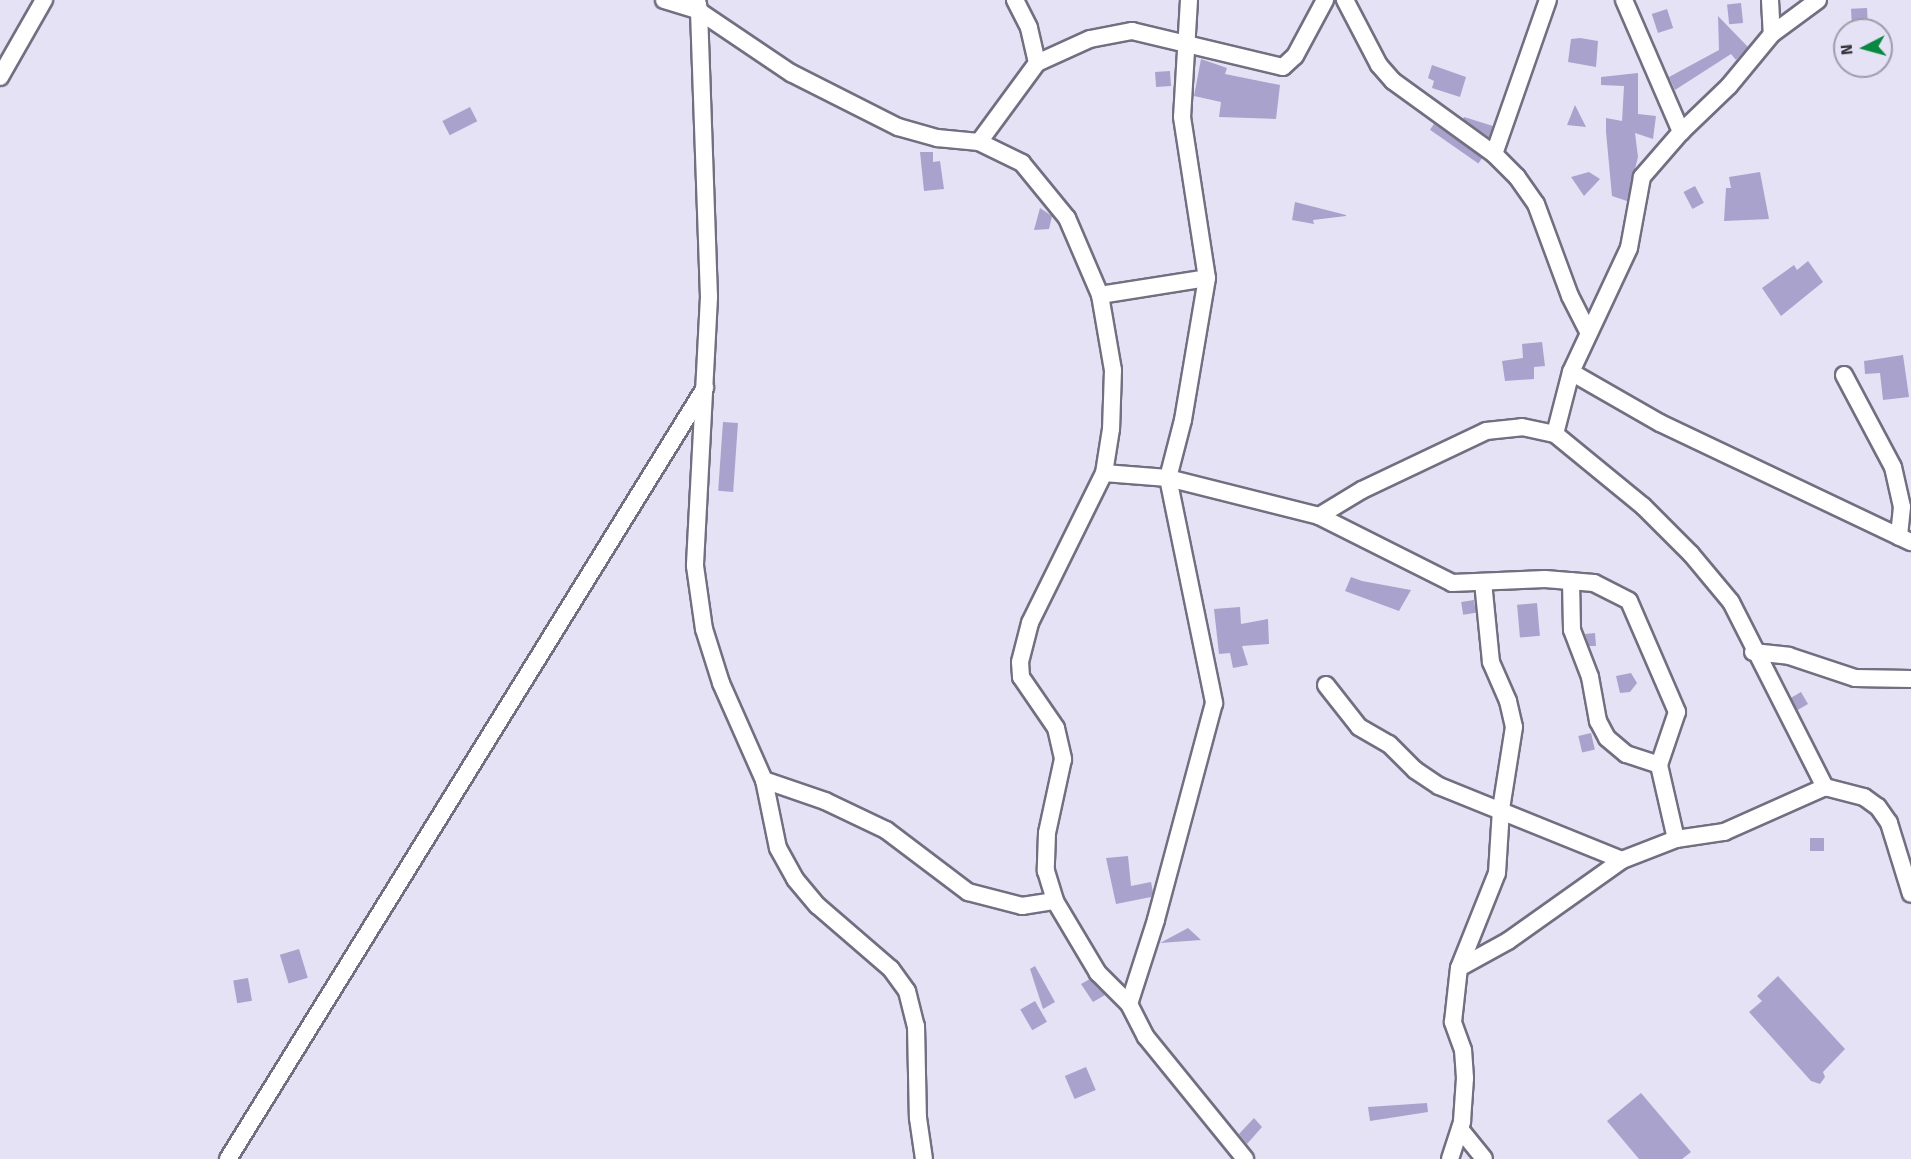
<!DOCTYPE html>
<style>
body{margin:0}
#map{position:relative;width:1911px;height:1159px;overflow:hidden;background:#e5e2f6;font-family:"Fira Sans",sans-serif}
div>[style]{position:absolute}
.building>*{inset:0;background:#a9a2cc;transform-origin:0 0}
.roads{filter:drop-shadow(2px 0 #716f80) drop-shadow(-2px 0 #716f80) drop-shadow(0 2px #716f80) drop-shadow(0 -2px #716f80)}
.street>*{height:16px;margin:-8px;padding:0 8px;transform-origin:8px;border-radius:8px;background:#fff}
span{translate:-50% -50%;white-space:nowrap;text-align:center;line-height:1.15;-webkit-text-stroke:4.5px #e5e2f6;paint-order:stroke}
.north{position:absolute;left:1833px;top:18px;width:60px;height:60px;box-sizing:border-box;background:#e5e2f6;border:2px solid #9f9cab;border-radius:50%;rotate:264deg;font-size:16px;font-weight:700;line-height:24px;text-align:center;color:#35343b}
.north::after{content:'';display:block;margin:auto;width:21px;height:27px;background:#0a8742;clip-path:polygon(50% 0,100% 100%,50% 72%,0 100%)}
</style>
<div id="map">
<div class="building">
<div style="left:1741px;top:3px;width:20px;height:14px;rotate:84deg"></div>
<div style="left:1867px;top:8px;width:18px;height:16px;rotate:87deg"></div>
<div style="left:1667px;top:9px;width:20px;height:16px;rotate:72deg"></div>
<div style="clip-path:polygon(1718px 16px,1748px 47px,1736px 60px,1731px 54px,1675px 90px,1669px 77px,1719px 50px)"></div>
<div style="clip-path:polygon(1580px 38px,1598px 41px,1596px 67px,1568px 62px,1571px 39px)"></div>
<div style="clip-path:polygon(1201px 59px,1227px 68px,1225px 74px,1280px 85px,1276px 119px,1219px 117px,1221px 102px,1194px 96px)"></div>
<div style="clip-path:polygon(1432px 65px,1466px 77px,1460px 97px,1432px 88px,1434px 81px,1428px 78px)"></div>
<div style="left:1170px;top:71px;width:15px;height:15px;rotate:86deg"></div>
<div style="clip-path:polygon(1638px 73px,1638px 114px,1656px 116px,1653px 139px,1635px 133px,1638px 157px,1627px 201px,1612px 196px,1606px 132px,1606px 118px,1622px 121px,1624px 86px,1601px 85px,1601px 77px)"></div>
<div style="clip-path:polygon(1575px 105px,1586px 127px,1567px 125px)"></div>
<div style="left:470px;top:107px;width:16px;height:31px;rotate:63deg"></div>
<div style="clip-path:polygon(1464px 117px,1493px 126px,1489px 137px,1463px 119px)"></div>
<div style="left:1434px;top:124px;width:59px;height:7px;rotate:35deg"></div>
<div style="clip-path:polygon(920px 152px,933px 152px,933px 162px,940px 161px,944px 189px,924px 191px)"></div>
<div style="clip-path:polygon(1589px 172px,1600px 179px,1584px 196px,1571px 177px)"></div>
<div style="clip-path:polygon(1760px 172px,1769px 219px,1724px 221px,1726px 188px,1731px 188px,1729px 177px)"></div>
<div style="left:1695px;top:186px;width:19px;height:13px;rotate:62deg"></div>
<div style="clip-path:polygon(1295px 202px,1346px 215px,1346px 216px,1313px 220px,1314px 224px,1292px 220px)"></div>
<div style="clip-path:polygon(1040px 208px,1052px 216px,1049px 229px,1034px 230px)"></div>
<div style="clip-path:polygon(1808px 261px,1823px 282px,1781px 316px,1762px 288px,1794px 265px,1797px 270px)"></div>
<div style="clip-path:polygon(1542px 342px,1545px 366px,1534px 367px,1534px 379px,1505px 381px,1502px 361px,1523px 358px,1522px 344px)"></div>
<div style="clip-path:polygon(1903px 355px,1909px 397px,1883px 400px,1880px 373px,1865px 374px,1864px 361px)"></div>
<div style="left:723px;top:422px;width:15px;height:69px;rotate:4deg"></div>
<div style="clip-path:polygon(1351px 577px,1362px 581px,1411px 590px,1399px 611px,1345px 591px)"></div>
<div style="left:1474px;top:600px;width:13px;height:13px;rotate:81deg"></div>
<div style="left:1537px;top:603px;width:33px;height:20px;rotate:85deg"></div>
<div style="clip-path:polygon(1240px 607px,1241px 624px,1268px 619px,1269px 644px,1242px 646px,1248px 665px,1233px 668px,1230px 653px,1219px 654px,1214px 609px)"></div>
<div style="clip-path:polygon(1595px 633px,1596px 646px,1589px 646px,1585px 634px)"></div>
<div style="clip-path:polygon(1631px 673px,1637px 683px,1630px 692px,1620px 693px,1616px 676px)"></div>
<div style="left:1801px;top:692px;width:14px;height:12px;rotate:60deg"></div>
<div style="left:1591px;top:733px;width:17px;height:13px;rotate:77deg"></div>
<div style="left:1824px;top:838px;width:13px;height:14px;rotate:90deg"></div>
<div style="clip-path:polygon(1128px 856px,1131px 886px,1151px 882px,1153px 892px,1151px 897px,1116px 904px,1106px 858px)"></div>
<div style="clip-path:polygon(1188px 928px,1201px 940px,1160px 943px)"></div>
<div style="left:299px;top:949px;width:30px;height:20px;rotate:73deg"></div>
<div style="clip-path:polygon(1035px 966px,1055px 1002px,1043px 1009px,1030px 969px)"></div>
<div style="clip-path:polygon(1778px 976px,1845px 1049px,1823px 1072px,1825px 1077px,1820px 1084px,1811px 1081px,1749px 1012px,1762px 1001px,1757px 996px)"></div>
<div style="left:248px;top:978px;width:23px;height:15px;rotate:80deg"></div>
<div style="clip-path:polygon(1090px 979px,1105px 995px,1093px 1002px,1081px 984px)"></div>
<div style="left:1035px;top:1001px;width:24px;height:17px;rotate:60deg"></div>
<div style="left:1086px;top:1067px;width:25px;height:23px;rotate:67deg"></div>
<div style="clip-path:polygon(1641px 1093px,1691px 1152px,1682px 1159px,1639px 1159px,1607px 1121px)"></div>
<div style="clip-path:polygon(1427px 1103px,1428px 1112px,1370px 1121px,1368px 1107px)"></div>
<div style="clip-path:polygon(1254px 1118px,1262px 1127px,1247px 1144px,1239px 1134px)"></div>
</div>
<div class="roads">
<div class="street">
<div style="left:664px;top:0;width:37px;rotate:17deg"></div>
<div style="left:699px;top:11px;width:286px;rotate:88deg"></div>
<div style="left:709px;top:297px;width:269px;rotate:93deg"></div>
<div style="left:695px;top:566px;width:64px;rotate:81.9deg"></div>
<div style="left:704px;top:629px;width:57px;rotate:72.5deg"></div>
<div style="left:721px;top:683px;width:106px;rotate:66.1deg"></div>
<div style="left:764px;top:780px;width:69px;rotate:78.4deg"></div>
<div style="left:778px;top:848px;width:35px;rotate:61deg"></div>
<div style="left:795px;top:879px;width:35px;rotate:50deg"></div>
<div style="left:818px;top:906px;width:96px;rotate:40.8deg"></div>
<div style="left:891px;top:969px;width:27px;rotate:54deg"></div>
<div style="left:907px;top:991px;width:36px;rotate:76deg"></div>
<div style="left:916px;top:1026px;width:92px;rotate:88.8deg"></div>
<div style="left:918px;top:1118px;width:41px;rotate:81.7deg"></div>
<div style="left:1015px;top:0;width:31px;rotate:63deg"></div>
<div style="left:1029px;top:28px;width:36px;rotate:77deg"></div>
<div style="left:1189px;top:0;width:117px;rotate:93.4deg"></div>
<div style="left:1182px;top:117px;width:163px;rotate:81.2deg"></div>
<div style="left:1207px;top:278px;width:144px;rotate:99.6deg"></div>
<div style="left:1183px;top:420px;width:60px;rotate:104.5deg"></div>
<div style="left:1168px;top:478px;width:230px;rotate:78.4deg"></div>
<div style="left:1214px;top:703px;width:225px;rotate:105deg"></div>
<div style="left:1156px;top:920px;width:88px;rotate:107.8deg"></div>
<div style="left:1129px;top:1004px;width:37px;rotate:63deg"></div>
<div style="left:1146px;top:1037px;width:157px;rotate:50.9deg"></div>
<div style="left:1345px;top:0;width:73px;rotate:62.4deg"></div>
<div style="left:1379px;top:65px;width:21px;rotate:49deg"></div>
<div style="left:1393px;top:81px;width:125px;rotate:35.9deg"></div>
<div style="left:1494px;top:154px;width:33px;rotate:45deg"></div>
<div style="left:1517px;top:177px;width:33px;rotate:55deg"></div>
<div style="left:1536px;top:204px;width:98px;rotate:69.7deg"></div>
<div style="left:1570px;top:296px;width:39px;rotate:63deg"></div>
<div style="left:1624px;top:0;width:144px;rotate:66.6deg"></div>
<div style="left:1770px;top:0;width:34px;rotate:87deg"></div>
<div style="left:1818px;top:0;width:57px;rotate:143.5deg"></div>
<div style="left:1772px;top:34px;width:67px;rotate:129.6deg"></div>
<div style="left:1729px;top:86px;width:66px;rotate:136.2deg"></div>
<div style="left:1681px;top:132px;width:60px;rotate:130.9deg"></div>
<div style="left:1642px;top:177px;width:72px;rotate:100.4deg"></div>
<div style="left:1629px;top:248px;width:137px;rotate:115.1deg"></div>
<div style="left:1571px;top:372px;width:64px;rotate:104.5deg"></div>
<div style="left:1555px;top:434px;width:114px;rotate:39.3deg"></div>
<div style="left:1643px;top:506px;width:68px;rotate:45deg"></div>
<div style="left:1691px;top:554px;width:62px;rotate:50.2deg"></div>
<div style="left:1731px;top:602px;width:208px;rotate:63.1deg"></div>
<div style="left:698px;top:4px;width:7px;rotate:82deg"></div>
<div style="left:699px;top:11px;width:111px;rotate:34deg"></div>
<div style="left:791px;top:73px;width:120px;rotate:26.8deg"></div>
<div style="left:898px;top:127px;width:41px;rotate:15.8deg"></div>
<div style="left:937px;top:138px;width:42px;rotate:5.4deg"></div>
<div style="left:979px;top:142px;width:48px;rotate:26deg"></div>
<div style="left:1022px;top:163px;width:71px;rotate:50.7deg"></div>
<div style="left:1067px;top:218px;width:84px;rotate:66.8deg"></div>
<div style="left:1100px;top:295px;width:108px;rotate:-9deg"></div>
<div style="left:0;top:77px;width:89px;rotate:-60.3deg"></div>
<div style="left:979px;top:142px;width:98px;rotate:-53.7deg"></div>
<div style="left:1037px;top:63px;width:58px;rotate:-24.4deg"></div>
<div style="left:1090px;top:39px;width:43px;rotate:-10.8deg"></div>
<div style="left:1132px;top:31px;width:155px;rotate:13.4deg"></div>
<div style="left:1283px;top:67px;width:16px;rotate:-43deg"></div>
<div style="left:1295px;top:56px;width:64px;rotate:-61.8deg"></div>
<div style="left:1494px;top:154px;width:163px;rotate:-70.7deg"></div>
<div style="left:1100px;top:295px;width:76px;rotate:80.2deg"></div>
<div style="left:1113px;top:370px;width:59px;rotate:91.9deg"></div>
<div style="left:1111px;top:429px;width:45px;rotate:99deg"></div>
<div style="left:1104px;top:473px;width:167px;rotate:116.3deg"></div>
<div style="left:1030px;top:623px;width:40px;rotate:104.4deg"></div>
<div style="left:1020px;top:662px;width:15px;rotate:86deg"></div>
<div style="left:1021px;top:677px;width:62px;rotate:55.5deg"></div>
<div style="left:1056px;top:728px;width:32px;rotate:77deg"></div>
<div style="left:1063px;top:759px;width:76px;rotate:102.2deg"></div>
<div style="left:1047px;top:833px;width:38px;rotate:92deg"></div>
<div style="left:1046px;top:871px;width:31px;rotate:73deg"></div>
<div style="left:1055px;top:901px;width:84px;rotate:59.2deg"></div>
<div style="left:1098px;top:973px;width:44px;rotate:45deg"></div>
<div style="left:1571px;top:372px;width:103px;rotate:29.8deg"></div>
<div style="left:1660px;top:423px;width:278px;rotate:25.4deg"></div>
<div style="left:1844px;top:375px;width:104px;rotate:62deg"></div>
<div style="left:1893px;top:467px;width:41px;rotate:77.3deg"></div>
<div style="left:1902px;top:507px;width:30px;rotate:96deg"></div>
<div style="left:1104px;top:473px;width:64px;rotate:4.5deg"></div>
<div style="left:1168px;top:478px;width:156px;rotate:14.1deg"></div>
<div style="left:1319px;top:516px;width:149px;rotate:26.7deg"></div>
<div style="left:1452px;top:583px;width:93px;rotate:-2.5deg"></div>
<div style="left:1545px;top:579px;width:49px;rotate:4.7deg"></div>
<div style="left:1594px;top:583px;width:39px;rotate:27deg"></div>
<div style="left:1629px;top:601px;width:121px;rotate:66.6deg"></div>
<div style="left:1677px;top:712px;width:56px;rotate:108.8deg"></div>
<div style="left:1659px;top:765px;width:76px;rotate:77.1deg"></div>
<div style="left:1319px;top:516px;width:50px;rotate:-31.2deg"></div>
<div style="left:1362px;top:490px;width:137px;rotate:-25.4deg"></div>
<div style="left:1486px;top:431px;width:36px;rotate:-6deg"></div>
<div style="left:1522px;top:427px;width:34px;rotate:12deg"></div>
<div style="left:1571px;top:581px;width:49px;rotate:88.8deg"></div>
<div style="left:1572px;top:630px;width:50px;rotate:69deg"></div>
<div style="left:1590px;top:677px;width:45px;rotate:79.7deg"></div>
<div style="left:1598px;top:721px;width:19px;rotate:62deg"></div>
<div style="left:1607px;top:738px;width:25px;rotate:40deg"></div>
<div style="left:1626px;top:754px;width:35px;rotate:18deg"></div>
<div style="left:1753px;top:652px;width:36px;rotate:6deg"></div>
<div style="left:1789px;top:656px;width:70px;rotate:18.4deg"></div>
<div style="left:1855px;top:678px;width:56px;rotate:1deg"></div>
<div style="left:1326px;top:685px;width:53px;rotate:51.8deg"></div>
<div style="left:1359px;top:727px;width:34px;rotate:30deg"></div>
<div style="left:1389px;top:744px;width:37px;rotate:45deg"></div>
<div style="left:1415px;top:770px;width:29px;rotate:34deg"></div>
<div style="left:1439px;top:786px;width:197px;rotate:22deg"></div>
<div style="left:764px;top:780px;width:65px;rotate:19deg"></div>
<div style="left:825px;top:801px;width:68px;rotate:25.4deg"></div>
<div style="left:886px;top:830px;width:103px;rotate:37.1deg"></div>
<div style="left:968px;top:892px;width:56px;rotate:14.5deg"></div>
<div style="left:1022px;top:906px;width:33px;rotate:-9deg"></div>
<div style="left:1459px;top:968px;width:102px;rotate:-68.2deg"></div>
<div style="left:1497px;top:873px;width:64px;rotate:-86.4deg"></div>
<div style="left:1501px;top:809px;width:83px;rotate:-81deg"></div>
<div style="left:1514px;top:727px;width:27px;rotate:-103deg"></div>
<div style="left:1508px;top:701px;width:43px;rotate:-113.6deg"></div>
<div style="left:1491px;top:662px;width:80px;rotate:-95.7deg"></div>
<div style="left:1460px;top:1129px;width:38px;rotate:51deg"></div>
<div style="left:228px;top:1159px;width:907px;rotate:-58.26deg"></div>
<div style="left:1450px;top:1159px;width:40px;rotate:-72deg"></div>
<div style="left:1462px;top:1121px;width:43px;rotate:-86deg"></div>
<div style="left:1465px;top:1078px;width:28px;rotate:-94deg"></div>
<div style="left:1463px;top:1050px;width:30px;rotate:-110deg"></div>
<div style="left:1453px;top:1022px;width:54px;rotate:-83.7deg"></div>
<div style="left:1459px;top:968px;width:56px;rotate:-28.9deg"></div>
<div style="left:1508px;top:941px;width:140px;rotate:-35.4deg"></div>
<div style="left:1622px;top:860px;width:58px;rotate:-21.3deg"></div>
<div style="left:1676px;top:839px;width:49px;rotate:-8.3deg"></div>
<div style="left:1724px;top:832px;width:111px;rotate:-24deg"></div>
<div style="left:1825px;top:787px;width:40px;rotate:14.4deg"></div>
<div style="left:1864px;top:797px;width:17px;rotate:36deg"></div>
<div style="left:1878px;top:807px;width:19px;rotate:55deg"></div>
<div style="left:1889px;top:823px;width:74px;rotate:72.8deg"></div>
</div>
</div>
<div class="north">N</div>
</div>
